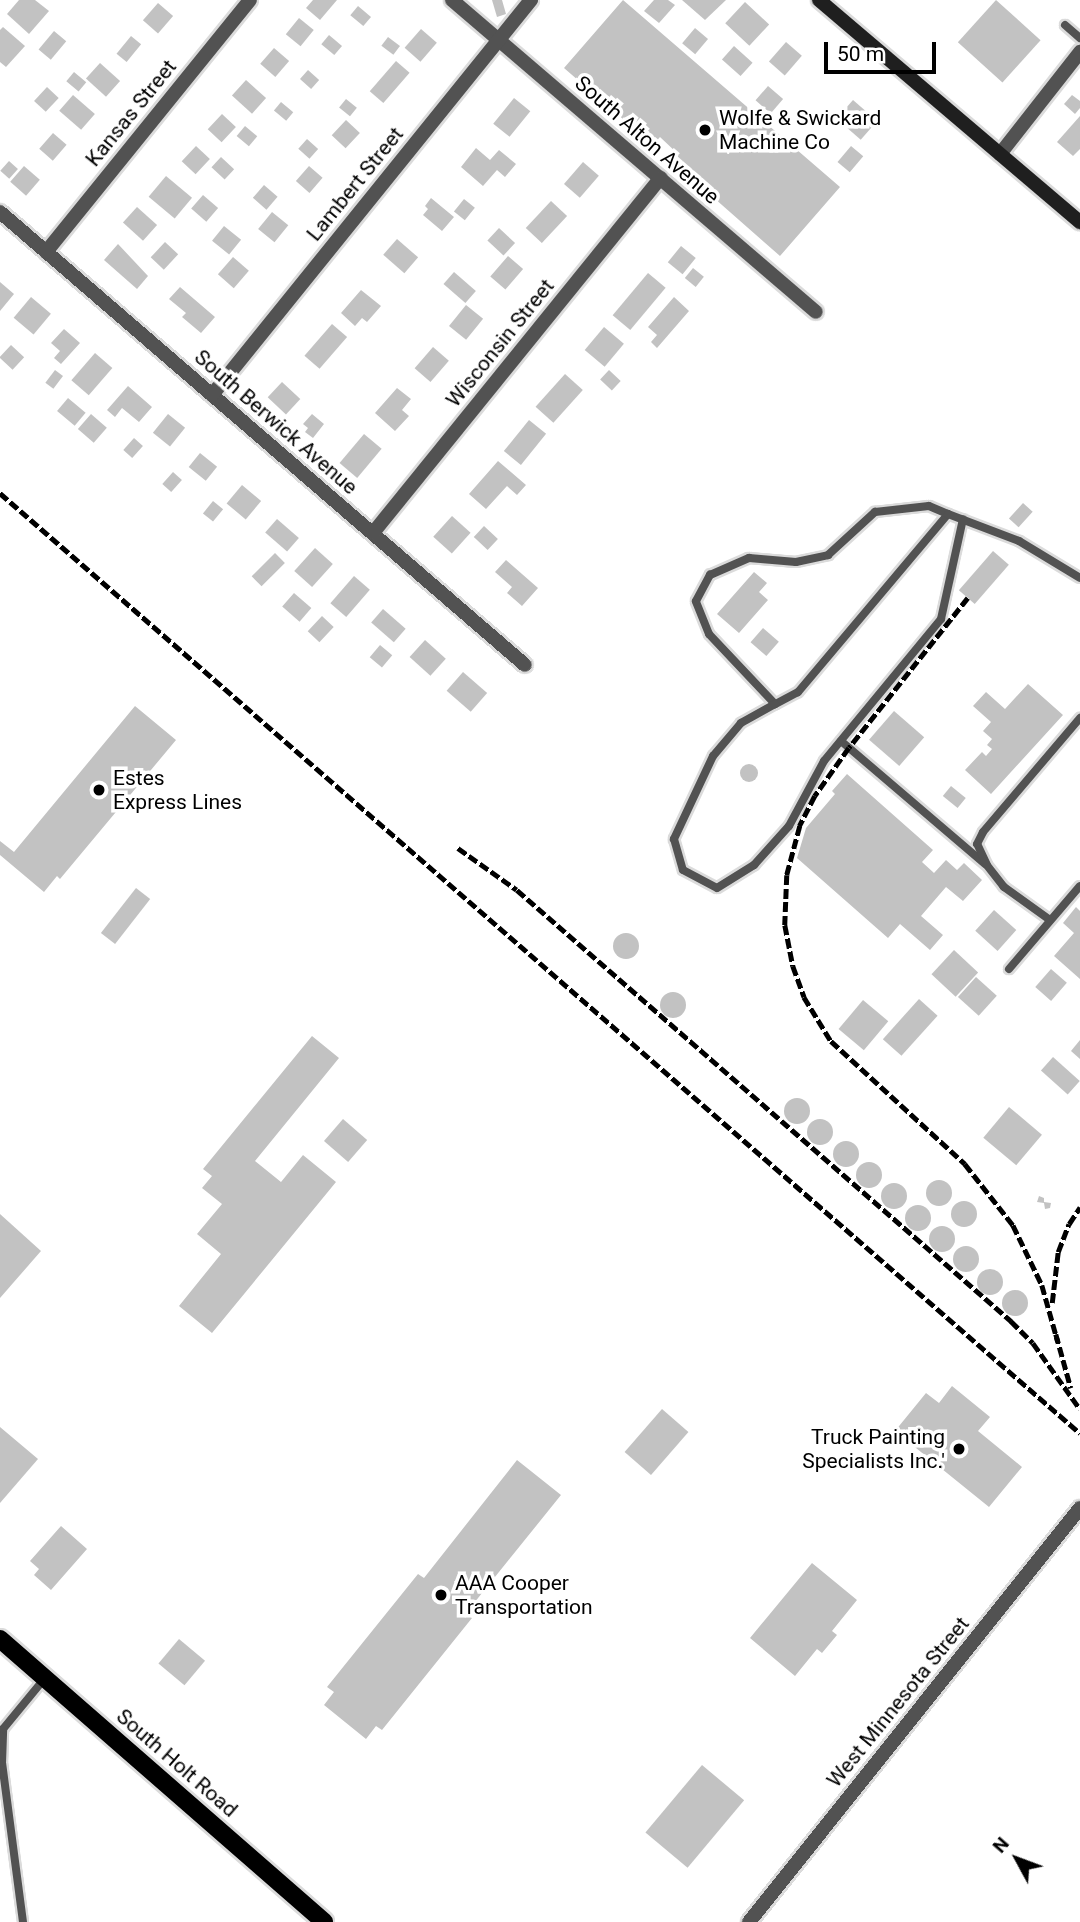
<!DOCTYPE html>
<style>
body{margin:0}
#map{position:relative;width:1080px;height:1922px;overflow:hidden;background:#fff;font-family:Roboto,sans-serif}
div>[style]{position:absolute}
.building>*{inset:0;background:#c2c2c2;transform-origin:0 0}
.round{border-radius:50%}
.roads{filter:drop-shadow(2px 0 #dbdbdb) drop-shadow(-2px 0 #dbdbdb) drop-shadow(0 2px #dbdbdb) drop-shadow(0 -2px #dbdbdb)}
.service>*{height:8px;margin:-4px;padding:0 4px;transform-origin:4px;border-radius:4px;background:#525252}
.minor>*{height:14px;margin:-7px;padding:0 7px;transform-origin:7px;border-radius:7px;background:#525252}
.tertiary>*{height:14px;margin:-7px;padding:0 7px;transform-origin:7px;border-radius:7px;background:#525252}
.secondary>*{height:14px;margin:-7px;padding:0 7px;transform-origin:7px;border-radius:7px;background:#1f1f1f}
.primary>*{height:18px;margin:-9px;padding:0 9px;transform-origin:9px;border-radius:9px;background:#000}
.rail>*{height:4.5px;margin-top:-2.25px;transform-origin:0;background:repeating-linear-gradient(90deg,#000 0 10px,transparent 0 13.5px)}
.dots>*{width:19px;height:19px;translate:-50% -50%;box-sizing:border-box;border:4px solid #fff;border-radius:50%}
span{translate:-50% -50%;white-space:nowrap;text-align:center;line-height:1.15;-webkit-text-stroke:7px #fff;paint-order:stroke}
.street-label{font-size:21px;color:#000}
.poi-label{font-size:21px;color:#000}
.left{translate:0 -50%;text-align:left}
.right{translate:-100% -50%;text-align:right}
.north{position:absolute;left:982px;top:1824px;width:70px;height:70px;-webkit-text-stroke:5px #fff;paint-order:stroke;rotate:311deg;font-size:19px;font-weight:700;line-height:28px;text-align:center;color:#000}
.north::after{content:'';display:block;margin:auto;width:24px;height:32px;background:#000;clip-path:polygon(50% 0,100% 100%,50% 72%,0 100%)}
.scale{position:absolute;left:824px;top:42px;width:112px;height:32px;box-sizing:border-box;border:4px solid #000;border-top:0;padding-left:9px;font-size:21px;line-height:24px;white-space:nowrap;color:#000;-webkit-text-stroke:5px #fff;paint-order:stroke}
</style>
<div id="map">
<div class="building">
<div style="clip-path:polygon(19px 0,35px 0,49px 11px,29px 34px,7px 14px)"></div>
<div style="clip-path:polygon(313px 0,337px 0,320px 20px,306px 8px)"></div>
<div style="clip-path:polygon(492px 0,502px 0,506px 14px,497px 17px)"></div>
<div style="clip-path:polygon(623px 0,840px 187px,780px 256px,672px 161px,678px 154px,660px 137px,653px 145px,564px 68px)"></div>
<div style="clip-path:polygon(654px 0,668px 0,675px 5px,659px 23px,644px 11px)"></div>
<div style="clip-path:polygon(682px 0,726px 0,705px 20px)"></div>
<div style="left:996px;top:0;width:60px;height:57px;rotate:42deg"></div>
<div style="left:745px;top:2px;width:33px;height:29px;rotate:43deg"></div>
<div style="left:158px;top:3px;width:20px;height:23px;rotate:41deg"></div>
<div style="left:358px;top:6px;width:17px;height:12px;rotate:40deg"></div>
<div style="left:299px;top:18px;width:19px;height:21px;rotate:39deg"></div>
<div style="clip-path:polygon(3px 27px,25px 46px,6px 67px,0 62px,0 30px)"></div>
<div style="left:695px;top:28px;width:17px;height:20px;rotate:40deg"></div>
<div style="left:421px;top:29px;width:21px;height:25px;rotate:41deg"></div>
<div style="left:54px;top:31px;width:16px;height:24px;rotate:40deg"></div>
<div style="left:329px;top:35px;width:17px;height:12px;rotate:40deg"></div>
<div style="left:131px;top:36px;width:13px;height:23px;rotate:39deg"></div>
<div style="left:388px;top:37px;width:15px;height:11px;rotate:37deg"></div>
<div style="left:786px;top:42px;width:21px;height:26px;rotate:41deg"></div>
<div style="left:734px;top:46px;width:25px;height:18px;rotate:42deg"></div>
<div style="left:274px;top:48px;width:20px;height:21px;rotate:41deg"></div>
<div style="left:396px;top:61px;width:18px;height:40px;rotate:41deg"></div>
<div style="left:100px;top:63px;width:27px;height:21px;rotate:42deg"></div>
<div style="left:308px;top:70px;width:15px;height:12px;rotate:42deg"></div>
<div style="left:74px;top:72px;width:16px;height:12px;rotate:40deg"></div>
<div style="left:246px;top:80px;width:27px;height:21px;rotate:42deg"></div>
<div style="left:768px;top:86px;width:20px;height:19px;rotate:41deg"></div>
<div style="left:47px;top:87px;width:16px;height:19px;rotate:43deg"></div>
<div style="left:73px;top:95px;width:29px;height:21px;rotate:41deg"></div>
<div style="clip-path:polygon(1072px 95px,1080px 101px,1080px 108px,1075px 114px,1064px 104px)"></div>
<div style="left:514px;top:98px;width:21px;height:33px;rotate:39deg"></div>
<div style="left:346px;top:99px;width:14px;height:11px;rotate:39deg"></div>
<div style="left:853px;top:100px;width:32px;height:25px;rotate:41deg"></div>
<div style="left:281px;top:102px;width:16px;height:11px;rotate:40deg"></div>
<div style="left:222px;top:114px;width:19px;height:21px;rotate:43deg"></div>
<div style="clip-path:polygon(1080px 116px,1080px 149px,1073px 156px,1057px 142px)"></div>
<div style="left:346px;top:120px;width:19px;height:21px;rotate:43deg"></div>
<div style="left:245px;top:126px;width:16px;height:13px;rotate:40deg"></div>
<div style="left:53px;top:133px;width:18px;height:21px;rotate:41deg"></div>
<div style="left:307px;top:139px;width:15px;height:13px;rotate:42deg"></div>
<div style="left:196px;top:146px;width:19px;height:21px;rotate:43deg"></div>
<div style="left:851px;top:146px;width:16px;height:21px;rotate:40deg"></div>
<div style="clip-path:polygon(476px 148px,490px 160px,499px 150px,516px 164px,505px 177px,497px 170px,483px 186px,461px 167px)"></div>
<div style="left:221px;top:157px;width:18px;height:14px;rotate:43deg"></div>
<div style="left:9px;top:161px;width:12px;height:13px;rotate:42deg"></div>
<div style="left:583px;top:162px;width:21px;height:29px;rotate:41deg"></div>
<div style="left:24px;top:166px;width:21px;height:21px;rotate:41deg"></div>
<div style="left:309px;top:166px;width:18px;height:20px;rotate:41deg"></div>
<div style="left:166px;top:176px;width:34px;height:27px;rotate:40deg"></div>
<div style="left:264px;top:185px;width:18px;height:17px;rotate:41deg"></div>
<div style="left:203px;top:195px;width:20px;height:18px;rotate:41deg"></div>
<div style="clip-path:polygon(431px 198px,454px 217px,442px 231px,423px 215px,428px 209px,425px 206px)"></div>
<div style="left:464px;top:199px;width:14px;height:16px;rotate:39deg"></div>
<div style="left:551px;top:201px;width:22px;height:37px;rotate:43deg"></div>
<div style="left:137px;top:207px;width:27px;height:21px;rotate:42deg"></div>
<div style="left:272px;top:212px;width:21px;height:22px;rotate:39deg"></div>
<div style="left:224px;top:226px;width:22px;height:19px;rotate:39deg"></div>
<div style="left:499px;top:228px;width:22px;height:17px;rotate:43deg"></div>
<div style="left:397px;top:239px;width:28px;height:21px;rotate:41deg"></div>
<div style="left:165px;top:242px;width:18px;height:21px;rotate:43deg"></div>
<div style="clip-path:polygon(118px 244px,148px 276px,137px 289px,104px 260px)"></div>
<div style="left:681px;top:246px;width:19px;height:21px;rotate:39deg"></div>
<div style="left:508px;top:256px;width:20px;height:27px;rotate:41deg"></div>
<div style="left:233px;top:257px;width:21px;height:23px;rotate:41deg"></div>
<div style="left:693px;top:268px;width:14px;height:13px;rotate:39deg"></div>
<div style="left:454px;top:272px;width:29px;height:16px;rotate:41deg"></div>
<div style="left:648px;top:273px;width:23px;height:55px;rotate:40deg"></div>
<div style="clip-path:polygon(0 282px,14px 294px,0 311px)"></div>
<div style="clip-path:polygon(180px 287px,215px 317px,201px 333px,182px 317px,186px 313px,169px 299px)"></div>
<div style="clip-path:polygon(361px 290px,381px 306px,367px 322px,362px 318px,355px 326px,341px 313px)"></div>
<div style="left:31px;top:297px;width:26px;height:27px;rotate:40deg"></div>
<div style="clip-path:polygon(674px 297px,689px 311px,657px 348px,651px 342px,657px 335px,648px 327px)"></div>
<div style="left:466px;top:305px;width:22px;height:27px;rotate:39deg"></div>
<div style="left:332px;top:324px;width:20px;height:42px;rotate:41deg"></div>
<div style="left:604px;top:327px;width:26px;height:30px;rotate:40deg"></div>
<div style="clip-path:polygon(64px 329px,80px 343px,61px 364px,54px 358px,60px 351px,51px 343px)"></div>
<div style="left:11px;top:345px;width:18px;height:17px;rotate:43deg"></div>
<div style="left:433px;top:347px;width:21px;height:28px;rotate:41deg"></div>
<div style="left:95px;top:353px;width:23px;height:36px;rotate:41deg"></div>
<div style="left:55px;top:370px;width:10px;height:16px;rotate:37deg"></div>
<div style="left:609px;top:370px;width:16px;height:13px;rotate:43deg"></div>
<div style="left:565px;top:374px;width:24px;height:44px;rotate:42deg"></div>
<div style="left:282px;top:382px;width:25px;height:21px;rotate:43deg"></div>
<div style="clip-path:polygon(128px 386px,152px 407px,139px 422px,122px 408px,115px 417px,107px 410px)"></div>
<div style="clip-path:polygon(397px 388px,411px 399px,402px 410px,409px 416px,395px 431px,375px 413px)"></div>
<div style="left:68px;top:398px;width:23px;height:17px;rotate:40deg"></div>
<div style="left:91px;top:414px;width:21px;height:20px;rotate:41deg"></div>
<div style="left:168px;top:414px;width:22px;height:24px;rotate:39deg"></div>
<div style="clip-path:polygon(312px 414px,324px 424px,313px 438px,305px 432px,308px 428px,303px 424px)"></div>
<div style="left:529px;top:420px;width:22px;height:40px;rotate:39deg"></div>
<div style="left:364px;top:434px;width:23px;height:38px;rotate:40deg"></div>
<div style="left:134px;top:438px;width:12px;height:16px;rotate:42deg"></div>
<div style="left:200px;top:453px;width:22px;height:18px;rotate:39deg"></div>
<div style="clip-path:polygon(498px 461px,526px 485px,517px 495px,507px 486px,486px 509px,469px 494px)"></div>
<div style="left:173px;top:472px;width:12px;height:16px;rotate:42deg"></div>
<div style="left:242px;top:485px;width:25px;height:24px;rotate:40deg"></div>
<div style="left:213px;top:501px;width:13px;height:16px;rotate:39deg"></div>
<div style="left:1023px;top:503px;width:13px;height:21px;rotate:42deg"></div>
<div style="left:452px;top:516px;width:25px;height:28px;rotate:42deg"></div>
<div style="left:277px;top:519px;width:29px;height:18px;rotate:41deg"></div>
<div style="left:484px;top:526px;width:19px;height:15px;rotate:43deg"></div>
<div style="left:315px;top:548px;width:24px;height:31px;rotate:42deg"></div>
<div style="left:993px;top:551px;width:21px;height:52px;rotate:41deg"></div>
<div style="left:275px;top:553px;width:14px;height:33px;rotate:45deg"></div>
<div style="clip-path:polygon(506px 560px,538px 588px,522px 606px,507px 593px,512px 587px,495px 572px)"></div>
<div style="clip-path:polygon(754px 572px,767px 583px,759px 592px,768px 600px,739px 633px,717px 614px)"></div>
<div style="left:354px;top:576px;width:21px;height:36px;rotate:41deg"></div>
<div style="left:294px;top:593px;width:23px;height:18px;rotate:41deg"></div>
<div style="left:383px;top:609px;width:30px;height:18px;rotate:41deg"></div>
<div style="left:322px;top:616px;width:16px;height:21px;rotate:43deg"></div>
<div style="left:763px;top:628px;width:21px;height:19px;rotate:41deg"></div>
<div style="left:425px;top:640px;width:28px;height:23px;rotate:42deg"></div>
<div style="left:380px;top:645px;width:16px;height:16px;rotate:40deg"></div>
<div style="left:463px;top:672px;width:32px;height:25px;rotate:41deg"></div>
<div style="clip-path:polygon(1028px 684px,1063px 715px,991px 794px,965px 770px,982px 752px,986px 756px,992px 749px,987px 745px,992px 739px,983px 731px,991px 722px,973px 706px,986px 692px,1005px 709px)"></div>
<div style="clip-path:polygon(135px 706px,176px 740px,60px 879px,57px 876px,44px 892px,0 855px,0 841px,14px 852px)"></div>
<div style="left:894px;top:711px;width:40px;height:38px;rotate:41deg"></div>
<div class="round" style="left:740px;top:764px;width:18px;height:18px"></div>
<div style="clip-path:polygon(847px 774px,933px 850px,922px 862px,934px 873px,946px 860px,957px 870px,964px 863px,982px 880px,963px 901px,946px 887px,921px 916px,943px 935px,930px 950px,900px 924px,888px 938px,797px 858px,806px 828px,835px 794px,832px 791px)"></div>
<div style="left:951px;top:786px;width:19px;height:13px;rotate:39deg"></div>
<div style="left:136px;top:888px;width:18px;height:57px;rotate:38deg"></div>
<div style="clip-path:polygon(1076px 907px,1080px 911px,1080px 979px,1054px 956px,1074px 933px,1063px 923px)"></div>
<div style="left:994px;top:910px;width:30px;height:28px;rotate:42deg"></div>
<div class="round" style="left:613px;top:933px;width:26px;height:26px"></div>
<div style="left:954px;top:950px;width:33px;height:33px;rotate:43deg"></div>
<div style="left:1051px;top:969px;width:21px;height:24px;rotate:41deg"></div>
<div style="left:976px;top:977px;width:28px;height:27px;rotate:42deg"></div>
<div class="round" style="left:660px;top:992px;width:26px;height:26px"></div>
<div style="left:919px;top:999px;width:25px;height:54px;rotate:42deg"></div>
<div style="left:863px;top:1000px;width:33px;height:38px;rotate:40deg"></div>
<div style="clip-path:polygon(312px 1036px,339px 1058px,255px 1161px,281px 1182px,303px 1155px,336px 1182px,212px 1333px,179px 1306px,221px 1254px,197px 1234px,222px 1204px,202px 1188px,212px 1176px,203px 1169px)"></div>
<div style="clip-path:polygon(1080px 1040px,1080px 1059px,1071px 1051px)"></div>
<div style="left:1053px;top:1057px;width:36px;height:18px;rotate:42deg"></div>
<div class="round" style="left:784px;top:1098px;width:26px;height:26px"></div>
<div style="left:1009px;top:1107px;width:43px;height:40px;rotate:40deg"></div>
<div style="left:343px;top:1119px;width:32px;height:29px;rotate:41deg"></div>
<div class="round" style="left:807px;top:1119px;width:26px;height:26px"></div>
<div class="round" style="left:833px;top:1141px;width:26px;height:26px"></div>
<div class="round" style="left:856px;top:1162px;width:26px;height:26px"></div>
<div class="round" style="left:926px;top:1180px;width:26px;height:26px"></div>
<div class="round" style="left:881px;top:1183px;width:26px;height:26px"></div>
<div style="clip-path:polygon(1039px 1196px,1044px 1198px,1044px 1202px,1051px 1203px,1050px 1208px,1045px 1209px,1044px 1203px,1037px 1202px)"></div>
<div class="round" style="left:951px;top:1201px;width:26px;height:26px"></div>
<div class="round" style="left:905px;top:1205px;width:26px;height:26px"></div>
<div style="clip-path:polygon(0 1214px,41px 1251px,0 1298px)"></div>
<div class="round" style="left:929px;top:1226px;width:26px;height:26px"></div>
<div class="round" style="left:953px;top:1246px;width:26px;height:26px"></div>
<div class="round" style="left:977px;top:1269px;width:26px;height:26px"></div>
<div class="round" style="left:1002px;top:1290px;width:26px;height:26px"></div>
<div style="clip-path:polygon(952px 1386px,990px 1417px,978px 1431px,1022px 1467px,989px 1507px,895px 1431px,926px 1393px,939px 1403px)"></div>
<div style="left:662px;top:1409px;width:35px;height:57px;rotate:41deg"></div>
<div style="clip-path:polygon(0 1427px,38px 1459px,0 1503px)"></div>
<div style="clip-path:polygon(517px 1460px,561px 1495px,466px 1613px,472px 1618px,382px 1730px,376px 1726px,366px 1739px,324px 1705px,334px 1692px,327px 1687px,418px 1574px,424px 1578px)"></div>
<div style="clip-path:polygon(61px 1526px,87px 1549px,51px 1590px,34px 1575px,39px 1569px,30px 1561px)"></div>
<div style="clip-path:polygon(812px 1563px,857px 1600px,832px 1631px,837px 1635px,822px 1653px,817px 1649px,795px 1676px,750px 1638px)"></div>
<div style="left:179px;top:1639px;width:34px;height:32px;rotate:40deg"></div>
<div style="left:702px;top:1765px;width:55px;height:88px;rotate:40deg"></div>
</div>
<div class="roads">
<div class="service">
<div style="left:1065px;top:25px;width:20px;rotate:41deg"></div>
<div style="left:948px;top:514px;width:233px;rotate:130.1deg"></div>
<div style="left:798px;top:692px;width:26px;rotate:152deg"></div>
<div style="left:775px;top:704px;width:96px;rotate:-133.3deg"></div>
<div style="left:709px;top:634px;width:35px;rotate:-112deg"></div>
<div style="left:696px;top:601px;width:30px;rotate:-62deg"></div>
<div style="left:710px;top:575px;width:43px;rotate:-23.6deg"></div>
<div style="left:749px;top:558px;width:47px;rotate:4.9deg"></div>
<div style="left:796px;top:562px;width:33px;rotate:-12deg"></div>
<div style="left:828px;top:555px;width:64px;rotate:-42.5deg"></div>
<div style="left:875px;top:512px;width:54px;rotate:-6.3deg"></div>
<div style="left:929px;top:506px;width:21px;rotate:23deg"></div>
<div style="left:948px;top:514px;width:76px;rotate:20.8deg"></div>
<div style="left:1019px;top:541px;width:71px;rotate:31.2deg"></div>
<div style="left:775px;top:704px;width:39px;rotate:151deg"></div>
<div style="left:741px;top:723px;width:43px;rotate:130.3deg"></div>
<div style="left:713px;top:756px;width:92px;rotate:115.2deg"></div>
<div style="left:674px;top:839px;width:32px;rotate:74deg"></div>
<div style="left:683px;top:870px;width:38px;rotate:28deg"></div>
<div style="left:717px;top:888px;width:44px;rotate:-31.9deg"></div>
<div style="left:754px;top:865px;width:52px;rotate:-48.1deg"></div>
<div style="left:789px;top:826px;width:74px;rotate:-61.7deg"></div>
<div style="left:824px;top:761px;width:184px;rotate:-50.5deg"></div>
<div style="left:941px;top:619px;width:102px;rotate:-77.6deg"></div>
<div style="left:841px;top:741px;width:189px;rotate:40.5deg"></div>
<div style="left:1050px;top:920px;width:57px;rotate:-144.3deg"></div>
<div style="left:1004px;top:887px;width:28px;rotate:-128deg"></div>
<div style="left:987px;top:865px;width:23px;rotate:-115deg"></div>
<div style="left:977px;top:844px;width:13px;rotate:-63deg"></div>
<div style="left:983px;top:832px;width:150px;rotate:-49.6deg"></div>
<div style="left:1009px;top:969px;width:109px;rotate:-49.5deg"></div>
<div style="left:23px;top:1922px;width:160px;rotate:-97.5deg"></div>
<div style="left:2px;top:1763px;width:34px;rotate:-88deg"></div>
<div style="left:3px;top:1729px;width:66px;rotate:-50.5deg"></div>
</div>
<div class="minor">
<div style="left:452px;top:0;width:479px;rotate:40.6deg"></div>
<div style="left:1000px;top:154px;width:130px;rotate:-51.9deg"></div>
<div style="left:0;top:212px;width:693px;rotate:40.79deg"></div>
<div style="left:46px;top:252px;width:324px;rotate:-51deg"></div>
<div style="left:212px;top:395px;width:508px;rotate:-51.08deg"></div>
<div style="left:373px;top:533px;width:457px;rotate:-51deg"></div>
</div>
<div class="tertiary">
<div style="left:749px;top:1922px;width:530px;rotate:-51.36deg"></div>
</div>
<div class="secondary">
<div style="left:819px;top:0;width:343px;rotate:40.4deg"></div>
</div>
<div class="primary">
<div style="left:0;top:1639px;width:430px;rotate:41.1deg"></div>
</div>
</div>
<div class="rail">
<div style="left:0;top:493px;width:1432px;rotate:41.04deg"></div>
<div style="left:968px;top:598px;width:191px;rotate:128.4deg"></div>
<div style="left:849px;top:748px;width:59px;rotate:125.3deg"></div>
<div style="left:815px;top:796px;width:34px;rotate:117deg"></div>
<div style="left:800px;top:826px;width:51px;rotate:104.9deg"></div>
<div style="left:787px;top:875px;width:50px;rotate:92.3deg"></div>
<div style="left:785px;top:925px;width:42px;rotate:79deg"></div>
<div style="left:793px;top:966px;width:33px;rotate:70deg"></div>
<div style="left:804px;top:997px;width:52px;rotate:58.5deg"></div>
<div style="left:831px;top:1041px;width:182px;rotate:42.5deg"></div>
<div style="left:965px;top:1164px;width:78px;rotate:51.8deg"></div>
<div style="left:1013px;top:1225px;width:67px;rotate:64.2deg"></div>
<div style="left:1042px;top:1285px;width:59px;rotate:74.3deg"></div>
<div style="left:458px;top:848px;width:72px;rotate:35.4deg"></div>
<div style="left:517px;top:890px;width:656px;rotate:41.1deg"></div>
<div style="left:1011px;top:1321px;width:31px;rotate:45deg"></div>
<div style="left:1033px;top:1343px;width:81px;rotate:54.5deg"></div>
<div style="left:1052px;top:1303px;width:51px;rotate:-83.3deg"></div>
<div style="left:1058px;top:1252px;width:30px;rotate:-69deg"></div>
<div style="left:1069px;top:1224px;width:20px;rotate:-57deg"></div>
<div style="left:1056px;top:1334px;width:56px;rotate:74.5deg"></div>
</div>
<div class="dots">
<div style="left:705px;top:130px;background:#000"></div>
<div style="left:99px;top:790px;background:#000"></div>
<div style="left:959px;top:1449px;background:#000"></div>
<div style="left:441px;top:1595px;background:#000"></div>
</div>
<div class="street-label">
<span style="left:131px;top:113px;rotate:-51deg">Kansas Street</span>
<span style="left:647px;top:140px;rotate:41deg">South Alton Avenue</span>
<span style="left:355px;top:184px;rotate:-51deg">Lambert Street</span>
<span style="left:500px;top:343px;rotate:-51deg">Wisconsin Street</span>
<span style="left:276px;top:422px;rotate:41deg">South Berwick Avenue</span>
<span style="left:898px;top:1702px;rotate:-51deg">West Minnesota Street</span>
<span style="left:177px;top:1763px;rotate:41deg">South Holt Road</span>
</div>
<div class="poi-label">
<span class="left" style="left:719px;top:130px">Wolfe &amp; Swickard<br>Machine Co</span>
<span class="left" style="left:113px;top:790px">Estes<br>Express Lines</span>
<span class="right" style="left:945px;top:1449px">Truck Painting<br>Specialists Inc.'</span>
<span class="left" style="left:455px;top:1595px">AAA Cooper<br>Transportation</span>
</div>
<div class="north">N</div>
<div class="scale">50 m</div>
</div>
